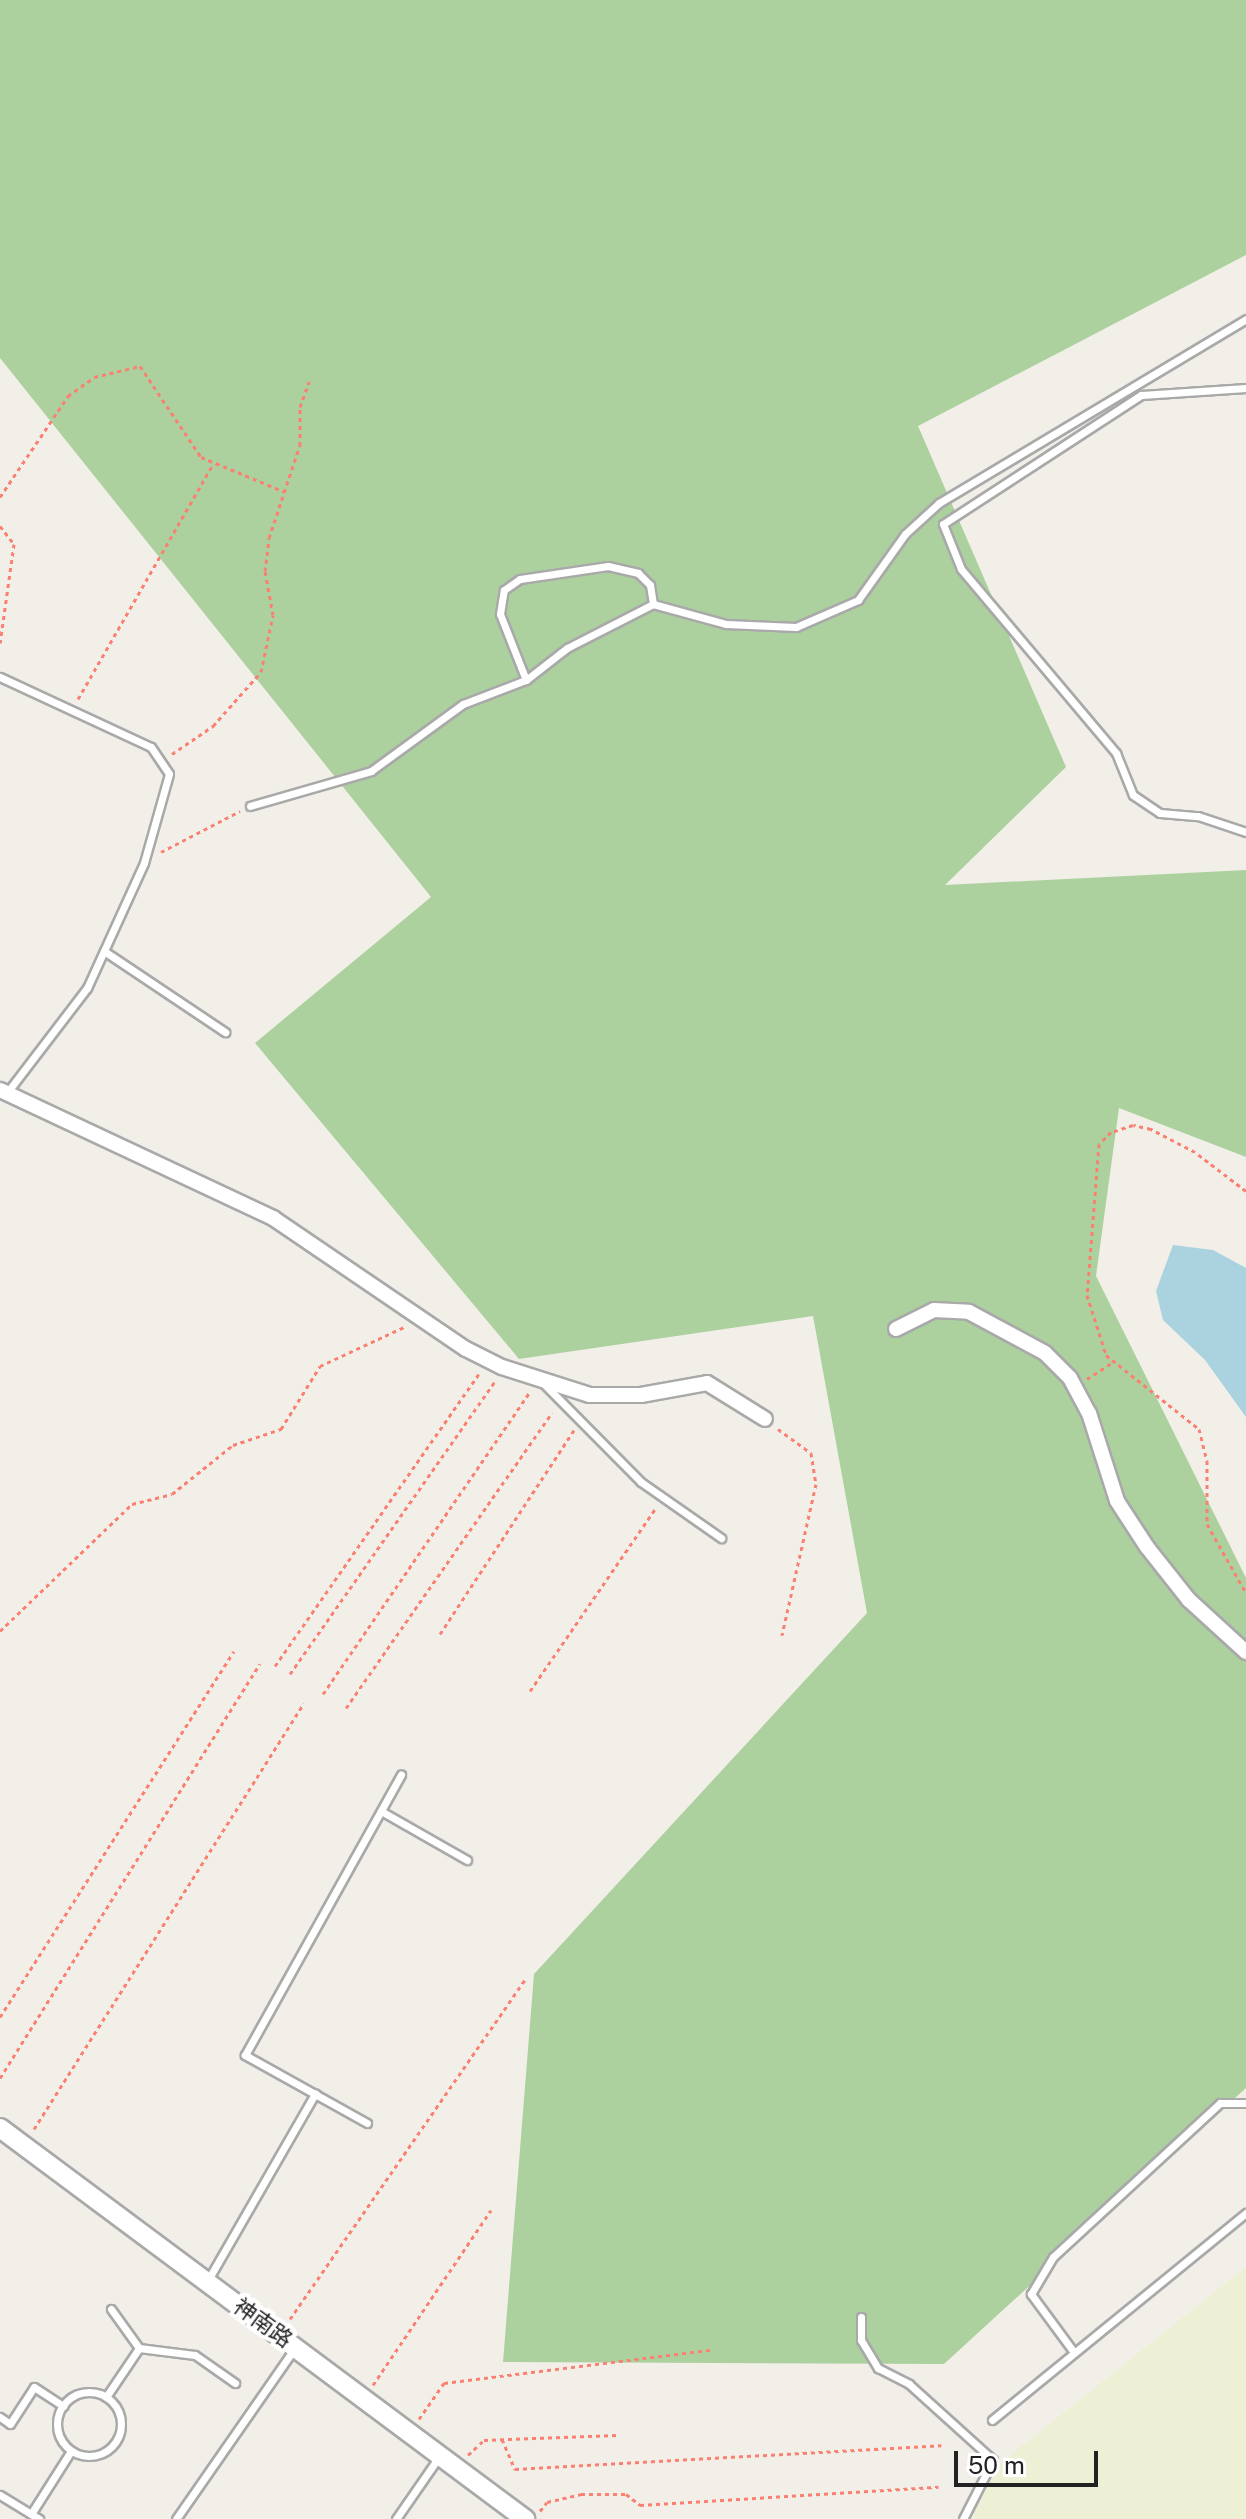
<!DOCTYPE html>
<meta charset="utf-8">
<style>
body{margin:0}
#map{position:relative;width:1246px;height:2519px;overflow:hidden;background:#f2efe9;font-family:"Public Sans","Noto Sans SC",sans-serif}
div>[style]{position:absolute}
.farmland>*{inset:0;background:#eef0d5}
.forest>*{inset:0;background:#add19e}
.water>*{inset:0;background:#aad3df}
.path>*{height:3px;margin-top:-1.5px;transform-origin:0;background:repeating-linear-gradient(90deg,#fa8072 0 4px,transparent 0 8px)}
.roads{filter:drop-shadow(2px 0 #a9a9a9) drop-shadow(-2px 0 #a9a9a9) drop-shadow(0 2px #a9a9a9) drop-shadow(0 -2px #a9a9a9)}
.service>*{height:7px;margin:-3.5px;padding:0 3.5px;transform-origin:3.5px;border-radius:3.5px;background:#fff}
.service>.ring{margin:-3.5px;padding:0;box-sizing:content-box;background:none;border:7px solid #fff;border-radius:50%}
.minor>*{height:14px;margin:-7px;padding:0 7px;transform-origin:7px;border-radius:7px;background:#fff}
.tertiary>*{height:18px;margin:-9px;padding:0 9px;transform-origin:9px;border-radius:9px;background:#fff}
span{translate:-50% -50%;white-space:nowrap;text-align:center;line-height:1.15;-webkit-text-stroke:8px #fff;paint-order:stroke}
.street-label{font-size:22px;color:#222}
.scale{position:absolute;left:954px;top:2451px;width:144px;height:36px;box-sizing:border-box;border:4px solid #222;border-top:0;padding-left:10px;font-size:24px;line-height:28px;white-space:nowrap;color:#222;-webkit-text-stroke:6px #fff;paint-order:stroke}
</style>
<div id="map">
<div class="farmland">
<div style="clip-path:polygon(1246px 2267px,1246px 2519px,971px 2519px,998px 2465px)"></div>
</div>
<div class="forest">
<div style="clip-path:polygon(0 0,1246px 0,1246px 255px,918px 426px,1066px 767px,945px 885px,1246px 870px,1246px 1157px,1119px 1108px,1096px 1276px,1246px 1578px,1246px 2088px,944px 2364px,503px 2362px,534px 1974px,867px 1613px,813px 1316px,519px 1359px,255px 1043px,431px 897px,0 358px)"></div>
</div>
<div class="water">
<div style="clip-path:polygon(1173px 1245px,1213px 1250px,1246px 1268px,1246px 1417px,1205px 1360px,1163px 1320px,1156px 1291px)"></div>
</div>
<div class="path">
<div style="left:0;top:497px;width:122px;rotate:-56deg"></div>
<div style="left:68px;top:396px;width:32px;rotate:-36deg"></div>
<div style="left:94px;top:377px;width:47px;rotate:-13.4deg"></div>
<div style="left:140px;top:366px;width:110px;rotate:56.2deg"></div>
<div style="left:201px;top:457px;width:91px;rotate:22.6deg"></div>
<div style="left:0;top:526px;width:23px;rotate:52deg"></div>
<div style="left:14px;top:544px;width:100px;rotate:98deg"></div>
<div style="left:78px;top:699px;width:271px;rotate:-60.1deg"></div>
<div style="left:172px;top:754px;width:50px;rotate:-34.3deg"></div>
<div style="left:213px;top:726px;width:72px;rotate:-48.4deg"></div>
<div style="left:261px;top:672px;width:58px;rotate:-78.1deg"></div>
<div style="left:273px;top:615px;width:45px;rotate:-100.3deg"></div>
<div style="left:265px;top:571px;width:33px;rotate:-83deg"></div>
<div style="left:269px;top:538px;width:98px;rotate:-71.6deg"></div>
<div style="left:300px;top:445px;width:38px;rotate:-90deg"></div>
<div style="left:300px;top:407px;width:27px;rotate:-70deg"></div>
<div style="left:161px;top:852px;width:89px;rotate:-27.4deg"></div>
<div style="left:1246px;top:1191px;width:64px;rotate:-142.6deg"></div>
<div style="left:1195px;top:1152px;width:50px;rotate:-152.4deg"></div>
<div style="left:1151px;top:1129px;width:18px;rotate:-167deg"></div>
<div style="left:1133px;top:1125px;width:23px;rotate:162deg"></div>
<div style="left:1111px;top:1132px;width:17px;rotate:135deg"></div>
<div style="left:1099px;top:1144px;width:151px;rotate:94.5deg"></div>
<div style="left:1087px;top:1295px;width:63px;rotate:72.4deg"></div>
<div style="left:1106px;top:1355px;width:119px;rotate:38.5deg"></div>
<div style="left:1199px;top:1429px;width:33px;rotate:76deg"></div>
<div style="left:1207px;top:1461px;width:63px;rotate:90deg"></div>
<div style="left:1207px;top:1524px;width:79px;rotate:60.5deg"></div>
<div style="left:1087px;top:1379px;width:33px;rotate:-33deg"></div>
<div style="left:778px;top:1429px;width:41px;rotate:36deg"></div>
<div style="left:811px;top:1453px;width:31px;rotate:81deg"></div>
<div style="left:816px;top:1484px;width:155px;rotate:102.7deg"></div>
<div style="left:0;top:1631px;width:183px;rotate:-43.9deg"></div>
<div style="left:132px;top:1504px;width:41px;rotate:-14deg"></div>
<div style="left:172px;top:1494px;width:78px;rotate:-38.8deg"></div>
<div style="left:233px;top:1445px;width:51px;rotate:-18.4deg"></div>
<div style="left:281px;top:1429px;width:74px;rotate:-58.2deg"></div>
<div style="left:320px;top:1366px;width:93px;rotate:-24.9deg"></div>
<div style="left:440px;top:1634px;width:244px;rotate:-56.7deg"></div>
<div style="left:275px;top:1666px;width:356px;rotate:-55.1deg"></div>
<div style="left:290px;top:1674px;width:358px;rotate:-55deg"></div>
<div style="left:530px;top:1691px;width:222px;rotate:-55.5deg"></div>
<div style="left:323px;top:1694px;width:365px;rotate:-55.6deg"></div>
<div style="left:346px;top:1708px;width:360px;rotate:-55.1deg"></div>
<div style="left:0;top:2017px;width:434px;rotate:-57.4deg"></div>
<div style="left:0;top:2078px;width:489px;rotate:-57.9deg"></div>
<div style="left:34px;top:2129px;width:504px;rotate:-57.63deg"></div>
<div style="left:290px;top:2319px;width:413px;rotate:-55.3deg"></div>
<div style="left:373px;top:2385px;width:211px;rotate:-56deg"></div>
<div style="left:419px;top:2419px;width:44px;rotate:-55.2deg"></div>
<div style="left:444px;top:2383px;width:268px;rotate:-7.1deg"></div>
<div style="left:502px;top:2439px;width:33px;rotate:67deg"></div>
<div style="left:515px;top:2469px;width:427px;rotate:-3.2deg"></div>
<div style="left:468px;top:2455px;width:22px;rotate:-43deg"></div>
<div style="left:484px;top:2440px;width:133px;rotate:-2.2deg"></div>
<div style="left:540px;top:2511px;width:11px;rotate:-52deg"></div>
<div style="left:547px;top:2502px;width:35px;rotate:-13deg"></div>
<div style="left:581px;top:2494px;width:45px"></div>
<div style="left:626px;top:2494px;width:18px;rotate:38deg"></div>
<div style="left:640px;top:2505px;width:299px;rotate:-3.5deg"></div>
</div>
<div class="roads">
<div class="service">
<div style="left:1246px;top:388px;width:105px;rotate:176.2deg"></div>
<div style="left:1141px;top:395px;width:236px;rotate:146.9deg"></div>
<div style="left:943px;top:524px;width:48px;rotate:68.2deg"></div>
<div style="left:961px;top:569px;width:241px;rotate:49.9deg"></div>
<div style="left:1116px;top:753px;width:45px;rotate:68deg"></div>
<div style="left:1133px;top:795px;width:32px;rotate:34deg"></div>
<div style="left:1160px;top:813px;width:38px;rotate:5deg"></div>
<div style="left:1198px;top:816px;width:51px;rotate:18.4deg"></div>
<div style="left:0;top:677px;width:166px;rotate:24.9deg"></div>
<div style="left:151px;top:747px;width:32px;rotate:56deg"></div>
<div style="left:169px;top:774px;width:92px;rotate:105.7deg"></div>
<div style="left:144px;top:863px;width:137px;rotate:114.5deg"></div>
<div style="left:87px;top:988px;width:133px;rotate:127.4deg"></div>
<div style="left:526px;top:680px;width:71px;rotate:-111.5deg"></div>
<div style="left:500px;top:614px;width:24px;rotate:-81deg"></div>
<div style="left:504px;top:590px;width:19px;rotate:-35deg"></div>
<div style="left:520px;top:579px;width:89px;rotate:-8.4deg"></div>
<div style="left:608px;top:566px;width:31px;rotate:13deg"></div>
<div style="left:638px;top:573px;width:17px;rotate:45deg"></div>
<div style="left:650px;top:585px;width:19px;rotate:81deg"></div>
<div style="left:250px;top:806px;width:126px;rotate:-16.1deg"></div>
<div style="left:371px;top:771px;width:114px;rotate:-36.1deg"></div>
<div style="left:463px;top:704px;width:67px;rotate:-20.9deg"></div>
<div style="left:526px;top:680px;width:52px;rotate:-38deg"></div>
<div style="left:567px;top:648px;width:97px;rotate:-27.1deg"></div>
<div style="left:653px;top:604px;width:76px;rotate:15.3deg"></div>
<div style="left:726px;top:624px;width:70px;rotate:2.5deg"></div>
<div style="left:796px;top:627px;width:68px;rotate:-23.5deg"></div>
<div style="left:858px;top:600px;width:81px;rotate:-54.5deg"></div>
<div style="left:905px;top:534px;width:46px;rotate:-42.4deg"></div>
<div style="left:939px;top:503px;width:358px;rotate:-30.9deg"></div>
<div style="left:104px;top:951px;width:146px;rotate:33.8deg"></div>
<div style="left:545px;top:1385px;width:136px;rotate:45.3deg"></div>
<div style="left:641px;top:1482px;width:98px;rotate:35deg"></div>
<div style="left:381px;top:1811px;width:99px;rotate:29.7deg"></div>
<div style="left:367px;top:2123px;width:140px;rotate:-150.9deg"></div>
<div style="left:245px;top:2055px;width:321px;rotate:-60.9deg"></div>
<div style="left:208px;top:2280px;width:215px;rotate:-60.1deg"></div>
<div style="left:111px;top:2309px;width:48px;rotate:54.3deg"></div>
<div style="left:139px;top:2348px;width:56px;rotate:7.1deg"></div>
<div style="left:195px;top:2355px;width:49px;rotate:35deg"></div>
<div style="left:861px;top:2317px;width:23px;rotate:90deg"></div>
<div style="left:861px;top:2340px;width:33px;rotate:59deg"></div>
<div style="left:878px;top:2368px;width:35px;rotate:27deg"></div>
<div style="left:909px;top:2384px;width:113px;rotate:42.1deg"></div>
<div style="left:993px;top:2460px;width:66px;rotate:117deg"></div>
<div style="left:1073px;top:2351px;width:71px;rotate:-126.4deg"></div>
<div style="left:1031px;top:2294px;width:43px;rotate:-59.3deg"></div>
<div style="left:1053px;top:2257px;width:227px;rotate:-42.7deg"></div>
<div style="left:1220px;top:2103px;width:26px"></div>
<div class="ring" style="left:57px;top:2392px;width:57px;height:57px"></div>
<div style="left:106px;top:2397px;width:59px;rotate:-56deg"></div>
<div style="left:0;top:2417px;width:12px;rotate:35deg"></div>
<div style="left:10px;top:2424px;width:44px;rotate:-57deg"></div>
<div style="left:34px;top:2387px;width:35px;rotate:33deg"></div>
<div style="left:992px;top:2420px;width:328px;rotate:-39.2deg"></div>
<div style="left:0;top:2495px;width:46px;rotate:31.6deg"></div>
<div style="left:31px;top:2514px;width:75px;rotate:-57.6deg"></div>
<div style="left:176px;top:2519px;width:207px;rotate:-55.2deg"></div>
<div style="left:396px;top:2519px;width:75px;rotate:-55.3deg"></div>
</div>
<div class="minor">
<div style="left:0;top:1090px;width:302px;rotate:25.1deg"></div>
<div style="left:273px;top:1218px;width:233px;rotate:34.2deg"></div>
<div style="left:466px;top:1349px;width:40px;rotate:26.6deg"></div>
<div style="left:502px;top:1367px;width:92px;rotate:17.7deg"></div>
<div style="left:590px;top:1395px;width:51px"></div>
<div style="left:641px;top:1395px;width:67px;rotate:-10.3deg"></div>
<div style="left:707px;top:1383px;width:68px;rotate:31.8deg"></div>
<div style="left:896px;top:1329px;width:42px;rotate:-26.6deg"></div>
<div style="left:934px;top:1310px;width:35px;rotate:3deg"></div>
<div style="left:969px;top:1312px;width:86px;rotate:28.3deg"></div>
<div style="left:1045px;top:1353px;width:35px;rotate:45deg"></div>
<div style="left:1070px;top:1378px;width:40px;rotate:62deg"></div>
<div style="left:1089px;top:1413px;width:92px;rotate:72.3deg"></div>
<div style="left:1117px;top:1501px;width:55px;rotate:56.9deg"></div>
<div style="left:1147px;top:1547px;width:68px;rotate:51.6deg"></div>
<div style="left:1189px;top:1600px;width:77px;rotate:42.4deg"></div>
</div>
<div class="tertiary">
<div style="left:0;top:2128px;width:655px;rotate:36.68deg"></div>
</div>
</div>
<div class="street-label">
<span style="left:263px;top:2323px;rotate:36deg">神南路</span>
</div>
<div class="scale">50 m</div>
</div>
